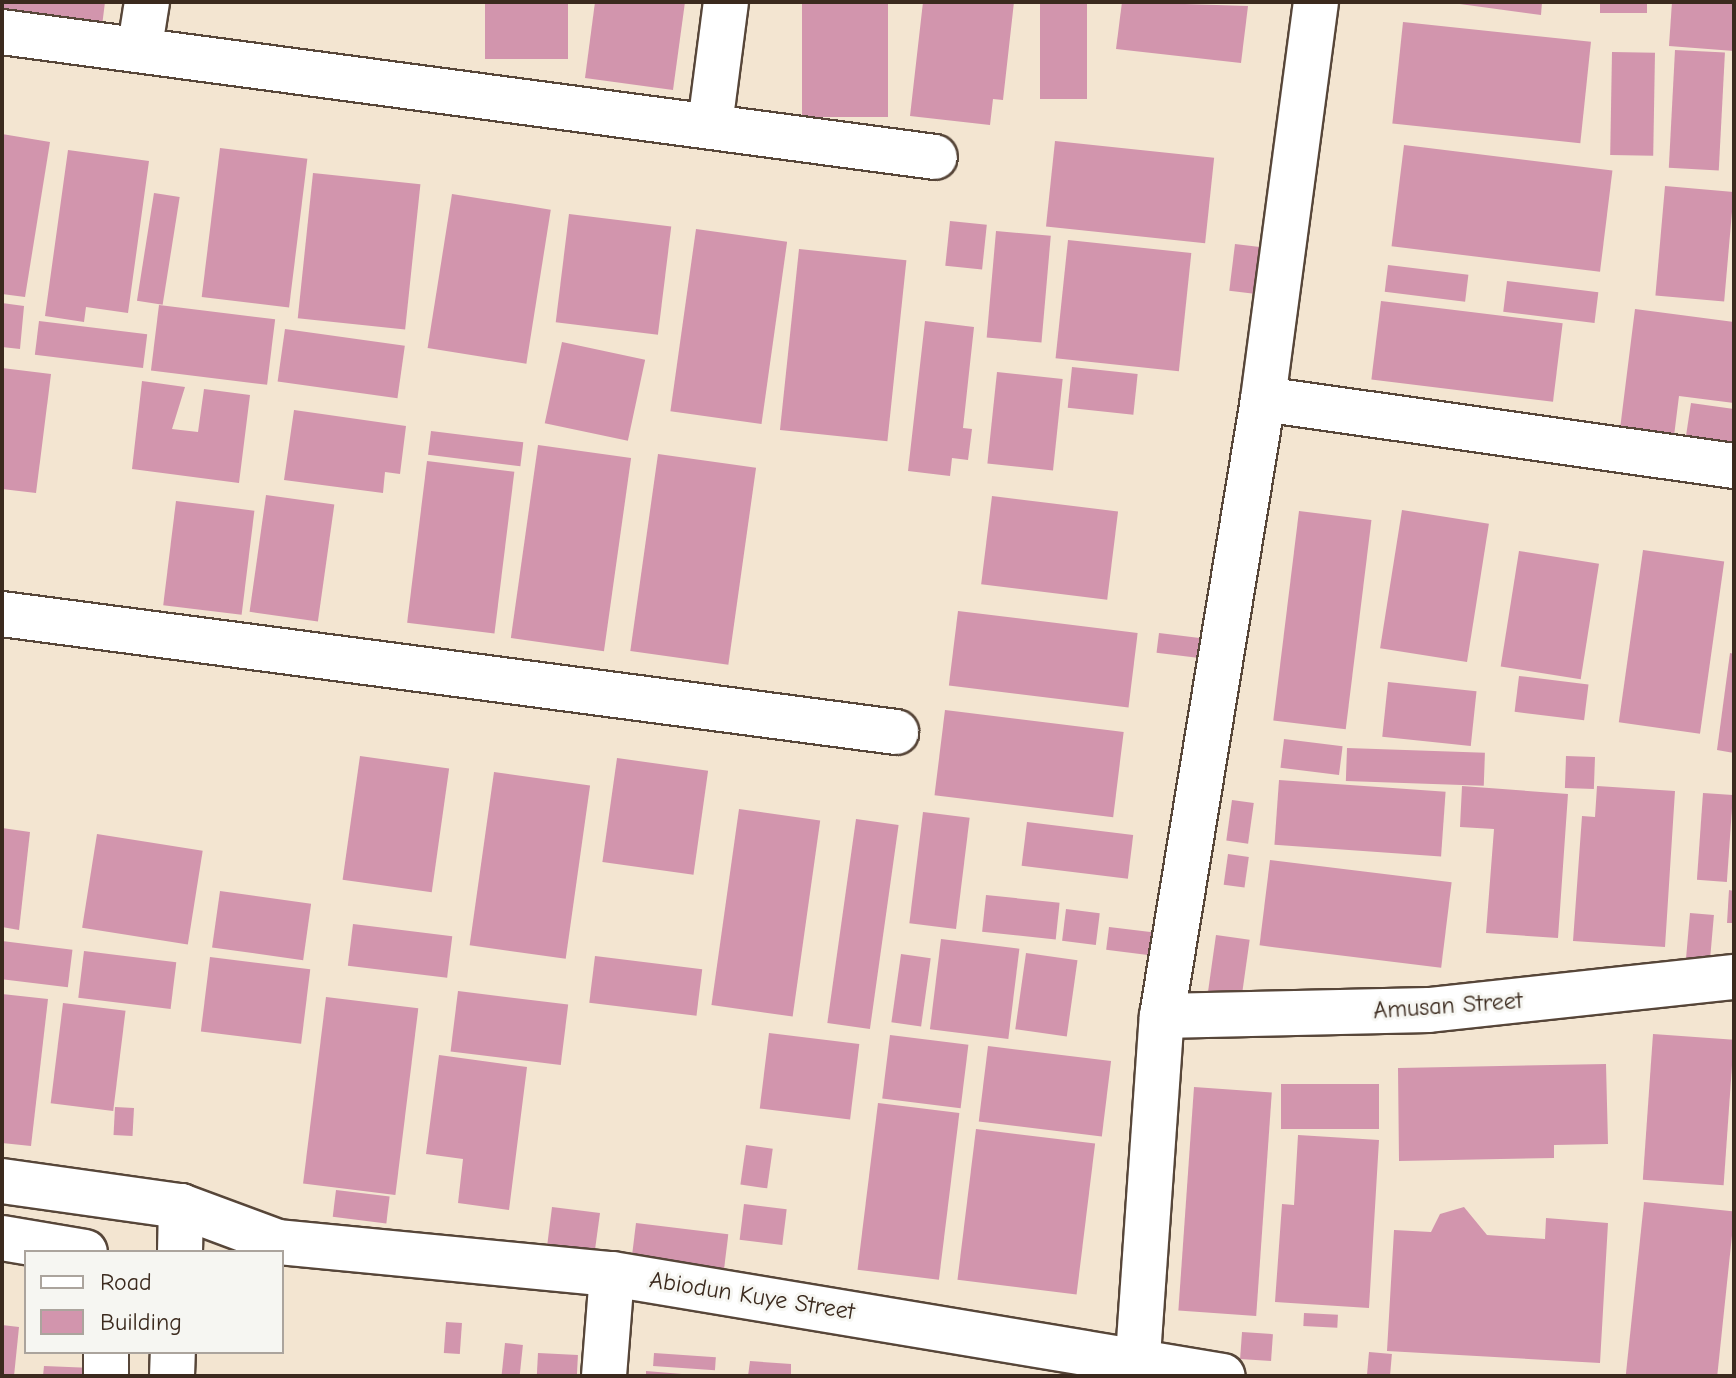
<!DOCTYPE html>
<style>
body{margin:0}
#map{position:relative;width:1736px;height:1378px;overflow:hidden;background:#f3e5d1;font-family:"Comic Neue",sans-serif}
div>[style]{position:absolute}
.building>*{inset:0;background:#d295ad;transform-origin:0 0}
.roads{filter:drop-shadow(2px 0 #574639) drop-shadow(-2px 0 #574639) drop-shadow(0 2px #574639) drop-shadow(0 -2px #574639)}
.street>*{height:44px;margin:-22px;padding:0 22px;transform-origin:22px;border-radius:22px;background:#fff}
span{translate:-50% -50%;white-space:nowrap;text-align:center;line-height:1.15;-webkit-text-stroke:6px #f6f6f2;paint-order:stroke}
.street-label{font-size:24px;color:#3b2a1e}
.frame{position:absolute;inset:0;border:4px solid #3b2a1e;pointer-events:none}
.legend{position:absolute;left:24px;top:1250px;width:260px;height:104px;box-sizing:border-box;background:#f6f6f2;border:2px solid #aba49d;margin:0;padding:10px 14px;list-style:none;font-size:24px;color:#3b2a1e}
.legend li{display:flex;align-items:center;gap:16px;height:40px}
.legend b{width:40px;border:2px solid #aba49d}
</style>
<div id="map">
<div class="building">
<div style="clip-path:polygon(2px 2px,105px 2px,102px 26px,2px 14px)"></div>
<div style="left:485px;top:2px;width:83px;height:57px"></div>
<div style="clip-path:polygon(595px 2px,685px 2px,673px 90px,585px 78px)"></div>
<div style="left:802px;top:2px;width:86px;height:115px"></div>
<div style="clip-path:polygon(923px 2px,1014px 2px,1003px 100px,993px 99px,990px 125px,910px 116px)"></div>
<div style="left:1040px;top:2px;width:47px;height:97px"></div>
<div style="clip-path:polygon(1122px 2px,1248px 6px,1241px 63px,1116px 49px)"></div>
<div style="clip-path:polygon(1445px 2px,1542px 2px,1541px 15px)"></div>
<div style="left:1600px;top:2px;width:47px;height:11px"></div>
<div style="clip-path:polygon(1672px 2px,1734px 2px,1734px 51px,1669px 46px)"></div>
<div style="left:1403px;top:22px;width:189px;height:102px;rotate:6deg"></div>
<div style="left:1675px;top:50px;width:50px;height:118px;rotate:3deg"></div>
<div style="left:1612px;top:52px;width:43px;height:103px;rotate:1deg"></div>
<div style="clip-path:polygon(2px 134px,50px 142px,25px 297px,2px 294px)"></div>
<div style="left:1055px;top:141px;width:160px;height:86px;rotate:6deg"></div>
<div style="left:1404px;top:145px;width:210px;height:102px;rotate:7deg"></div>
<div style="left:220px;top:148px;width:88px;height:150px;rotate:7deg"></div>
<div style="clip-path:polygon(68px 150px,149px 161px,128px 313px,86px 307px,84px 322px,45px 316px)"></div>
<div style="left:313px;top:173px;width:108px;height:146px;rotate:6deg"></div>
<div style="left:1665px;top:186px;width:69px;height:110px;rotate:5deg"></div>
<div style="left:154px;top:193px;width:26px;height:109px;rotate:9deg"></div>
<div style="left:452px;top:194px;width:100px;height:156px;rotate:9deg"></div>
<div style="left:569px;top:214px;width:103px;height:109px;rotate:7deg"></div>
<div style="left:950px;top:221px;width:37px;height:45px;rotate:6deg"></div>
<div style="left:696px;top:229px;width:92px;height:184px;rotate:8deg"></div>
<div style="left:996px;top:231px;width:55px;height:107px;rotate:5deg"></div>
<div style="left:1068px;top:240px;width:124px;height:119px;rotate:6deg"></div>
<div style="left:1235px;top:244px;width:25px;height:47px;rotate:7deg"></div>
<div style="left:799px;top:249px;width:108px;height:182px;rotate:6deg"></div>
<div style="left:1388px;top:265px;width:81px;height:27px;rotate:7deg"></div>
<div style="left:1507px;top:281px;width:92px;height:31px;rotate:7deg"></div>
<div style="left:1381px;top:301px;width:183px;height:79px;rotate:7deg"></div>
<div style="clip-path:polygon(2px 303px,24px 306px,20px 349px,2px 347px)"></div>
<div style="left:159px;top:305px;width:117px;height:66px;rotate:7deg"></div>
<div style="clip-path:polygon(1635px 309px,1734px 322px,1734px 403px,1679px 396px,1673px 444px,1619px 437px)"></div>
<div style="left:39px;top:321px;width:109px;height:34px;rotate:7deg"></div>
<div style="clip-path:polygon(925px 321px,974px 327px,963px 428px,972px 429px,968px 460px,952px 458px,950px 476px,908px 471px)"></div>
<div style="left:285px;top:329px;width:121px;height:53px;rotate:8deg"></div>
<div style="left:562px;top:342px;width:85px;height:83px;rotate:12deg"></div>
<div style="left:1072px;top:367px;width:66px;height:41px;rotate:6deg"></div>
<div style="clip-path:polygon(2px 368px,51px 374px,36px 493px,2px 489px)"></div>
<div style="left:997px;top:372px;width:66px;height:92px;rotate:6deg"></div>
<div style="clip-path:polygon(142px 381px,185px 387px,172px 429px,198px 432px,204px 389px,250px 395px,239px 483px,132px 469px)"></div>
<div style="clip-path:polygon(1691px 403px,1734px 409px,1734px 455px,1684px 449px)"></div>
<div style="clip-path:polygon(294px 410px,406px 426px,400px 474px,385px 472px,383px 493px,284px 480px)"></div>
<div style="left:431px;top:431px;width:93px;height:24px;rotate:7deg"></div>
<div style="left:538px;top:445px;width:94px;height:195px;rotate:8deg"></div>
<div style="left:658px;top:454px;width:99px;height:199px;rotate:8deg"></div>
<div style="left:427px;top:461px;width:88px;height:163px;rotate:7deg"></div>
<div style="left:266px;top:495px;width:69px;height:118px;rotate:8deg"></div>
<div style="left:992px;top:496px;width:127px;height:89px;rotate:7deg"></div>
<div style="left:176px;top:501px;width:79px;height:105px;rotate:7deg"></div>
<div style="left:1402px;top:510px;width:88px;height:140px;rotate:9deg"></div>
<div style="left:1299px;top:511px;width:73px;height:211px;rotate:7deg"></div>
<div style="left:1643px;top:550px;width:82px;height:174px;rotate:8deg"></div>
<div style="left:1519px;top:551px;width:81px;height:117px;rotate:9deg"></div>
<div style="left:958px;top:611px;width:181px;height:75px;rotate:7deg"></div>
<div style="left:1159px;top:633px;width:43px;height:20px;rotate:7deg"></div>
<div style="clip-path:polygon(1730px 653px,1734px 654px,1734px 753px,1717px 750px)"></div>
<div style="left:1519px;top:676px;width:70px;height:36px;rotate:7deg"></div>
<div style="left:1388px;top:682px;width:89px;height:55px;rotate:6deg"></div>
<div style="left:945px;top:710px;width:180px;height:86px;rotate:7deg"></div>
<div style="left:1284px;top:739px;width:59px;height:29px;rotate:7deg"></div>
<div style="left:1347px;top:748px;width:138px;height:33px;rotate:2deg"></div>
<div style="left:360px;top:756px;width:90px;height:125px;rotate:8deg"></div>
<div style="left:1566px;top:756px;width:29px;height:32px;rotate:2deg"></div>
<div style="left:617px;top:758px;width:92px;height:105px;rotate:8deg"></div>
<div style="left:494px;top:772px;width:97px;height:175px;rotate:8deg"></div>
<div style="left:1279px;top:780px;width:167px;height:65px;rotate:4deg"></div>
<div style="clip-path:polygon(1462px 786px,1568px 794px,1558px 938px,1486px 933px,1494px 829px,1460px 827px)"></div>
<div style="clip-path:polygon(1597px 786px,1675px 791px,1665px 947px,1573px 941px,1582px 816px,1595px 817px)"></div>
<div style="left:1703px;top:793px;width:30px;height:87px;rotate:4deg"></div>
<div style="left:1232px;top:800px;width:22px;height:41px;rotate:8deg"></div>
<div style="left:739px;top:809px;width:82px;height:198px;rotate:8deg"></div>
<div style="left:923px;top:812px;width:47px;height:112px;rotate:7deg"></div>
<div style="left:856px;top:819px;width:43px;height:206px;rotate:8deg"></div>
<div style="left:1027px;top:822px;width:107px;height:44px;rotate:7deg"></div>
<div style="clip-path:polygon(2px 828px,30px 832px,19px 930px,2px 927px)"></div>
<div style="left:97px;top:834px;width:107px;height:95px;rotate:9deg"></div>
<div style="left:1228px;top:854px;width:21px;height:31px;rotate:8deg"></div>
<div style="left:1270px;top:860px;width:183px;height:86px;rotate:7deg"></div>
<div style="clip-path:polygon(1729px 890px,1734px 891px,1734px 923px,1727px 923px)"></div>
<div style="left:220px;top:891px;width:92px;height:57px;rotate:8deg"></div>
<div style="left:986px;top:895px;width:74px;height:37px;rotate:6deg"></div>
<div style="left:1066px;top:909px;width:34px;height:32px;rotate:7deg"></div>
<div style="left:1690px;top:913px;width:24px;height:50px;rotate:5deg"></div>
<div style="left:353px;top:924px;width:100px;height:42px;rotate:7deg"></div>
<div style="left:1109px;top:927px;width:48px;height:23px;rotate:7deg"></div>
<div style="left:1216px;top:935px;width:34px;height:74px;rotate:8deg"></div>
<div style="left:941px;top:939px;width:79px;height:91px;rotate:7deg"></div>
<div style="left:2px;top:941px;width:71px;height:38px;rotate:7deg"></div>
<div style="left:84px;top:951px;width:93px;height:47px;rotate:7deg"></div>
<div style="left:1026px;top:953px;width:52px;height:77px;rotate:8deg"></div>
<div style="left:901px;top:954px;width:30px;height:69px;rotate:8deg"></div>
<div style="left:595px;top:956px;width:108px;height:47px;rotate:7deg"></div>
<div style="left:210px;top:957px;width:101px;height:75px;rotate:7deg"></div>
<div style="left:458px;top:991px;width:111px;height:61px;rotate:7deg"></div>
<div style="clip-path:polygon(2px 994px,48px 999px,31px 1146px,2px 1143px)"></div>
<div style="left:326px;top:997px;width:93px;height:188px;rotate:7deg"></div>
<div style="left:63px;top:1003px;width:63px;height:101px;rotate:7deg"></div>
<div style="left:769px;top:1033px;width:91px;height:76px;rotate:7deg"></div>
<div style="left:1653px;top:1034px;width:81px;height:146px;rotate:4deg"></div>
<div style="left:890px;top:1035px;width:79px;height:64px;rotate:7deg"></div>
<div style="left:988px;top:1046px;width:124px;height:76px;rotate:7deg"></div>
<div style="clip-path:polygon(439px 1055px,527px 1067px,509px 1210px,458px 1203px,463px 1159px,426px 1154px)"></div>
<div style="clip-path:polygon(1606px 1064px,1608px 1144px,1554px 1145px,1554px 1158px,1399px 1161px,1398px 1068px)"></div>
<div style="left:1379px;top:1084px;width:45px;height:98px;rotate:90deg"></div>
<div style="left:1194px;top:1087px;width:78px;height:224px;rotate:4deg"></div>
<div style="left:878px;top:1103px;width:82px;height:168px;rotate:7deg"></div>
<div style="left:115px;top:1107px;width:19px;height:28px;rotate:3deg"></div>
<div style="left:976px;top:1129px;width:120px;height:152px;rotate:7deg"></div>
<div style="clip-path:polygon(1298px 1135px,1379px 1140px,1369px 1308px,1275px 1302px,1282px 1204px,1294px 1205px)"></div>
<div style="left:746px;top:1145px;width:27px;height:40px;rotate:8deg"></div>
<div style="left:336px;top:1190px;width:54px;height:27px;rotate:7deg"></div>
<div style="left:1644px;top:1202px;width:91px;height:175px;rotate:6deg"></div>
<div style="left:744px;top:1204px;width:43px;height:36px;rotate:7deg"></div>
<div style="clip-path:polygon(552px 1207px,600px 1213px,594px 1257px,545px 1263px)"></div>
<div style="clip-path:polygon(1464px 1207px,1487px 1235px,1545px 1239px,1546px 1218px,1608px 1223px,1600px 1363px,1387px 1351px,1394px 1230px,1431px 1232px,1440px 1214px)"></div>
<div style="left:636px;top:1223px;width:93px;height:42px;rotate:7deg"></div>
<div style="left:1304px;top:1313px;width:34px;height:13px;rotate:3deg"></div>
<div style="left:446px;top:1322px;width:16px;height:31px;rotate:4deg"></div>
<div style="clip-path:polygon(2px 1325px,19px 1327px,14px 1376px,2px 1376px)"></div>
<div style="left:1242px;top:1332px;width:31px;height:27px;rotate:4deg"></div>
<div style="left:505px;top:1343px;width:18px;height:33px;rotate:6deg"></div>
<div style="left:1369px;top:1352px;width:23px;height:24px;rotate:5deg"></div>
<div style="left:538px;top:1353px;width:40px;height:23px;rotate:3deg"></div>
<div style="left:654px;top:1353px;width:62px;height:13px;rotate:4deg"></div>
<div style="clip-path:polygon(750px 1361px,791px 1364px,791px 1376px,748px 1376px)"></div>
<div style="clip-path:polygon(44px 1366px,93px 1368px,93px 1376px,43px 1376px)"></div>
<div style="clip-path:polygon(646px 1371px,682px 1374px,682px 1376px,646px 1376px)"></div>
</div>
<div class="roads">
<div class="street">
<div style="left:2px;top:32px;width:941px;rotate:7.63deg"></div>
<div style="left:140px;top:46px;width:45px;rotate:-81deg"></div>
<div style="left:710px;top:125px;width:124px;rotate:-82.6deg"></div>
<div style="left:1263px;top:399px;width:476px;rotate:8.1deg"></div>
<div style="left:2px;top:614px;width:902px;rotate:7.52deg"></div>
<div style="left:1162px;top:1016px;width:267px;rotate:-1.3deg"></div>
<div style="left:1429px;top:1010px;width:307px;rotate:-6.2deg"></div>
<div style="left:2px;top:1181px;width:181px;rotate:8deg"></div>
<div style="left:181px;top:1206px;width:103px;rotate:20.4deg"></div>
<div style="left:278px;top:1242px;width:336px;rotate:5.5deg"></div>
<div style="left:612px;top:1274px;width:619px;rotate:9.48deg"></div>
<div style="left:2px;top:1238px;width:84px;rotate:9.6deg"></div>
<div style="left:180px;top:1252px;width:46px;rotate:-88.8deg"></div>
<div style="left:1138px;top:1356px;width:341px;rotate:-86deg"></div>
<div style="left:1162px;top:1016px;width:625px;rotate:-80.7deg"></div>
<div style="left:1263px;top:399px;width:401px;rotate:-82.4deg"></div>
<div style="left:106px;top:1376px;width:24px;rotate:-90deg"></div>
<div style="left:172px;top:1376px;width:24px;rotate:-88deg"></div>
<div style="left:604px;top:1376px;width:102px;rotate:-85.5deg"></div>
</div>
</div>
<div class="street-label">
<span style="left:1448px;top:1006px;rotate:-4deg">Amusan Street</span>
<span style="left:752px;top:1296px;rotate:9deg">Abiodun Kuye Street</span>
</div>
<div class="frame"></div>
<ul class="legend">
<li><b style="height:10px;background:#fff"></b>Road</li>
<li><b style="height:22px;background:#d295ad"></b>Building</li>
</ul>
</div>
